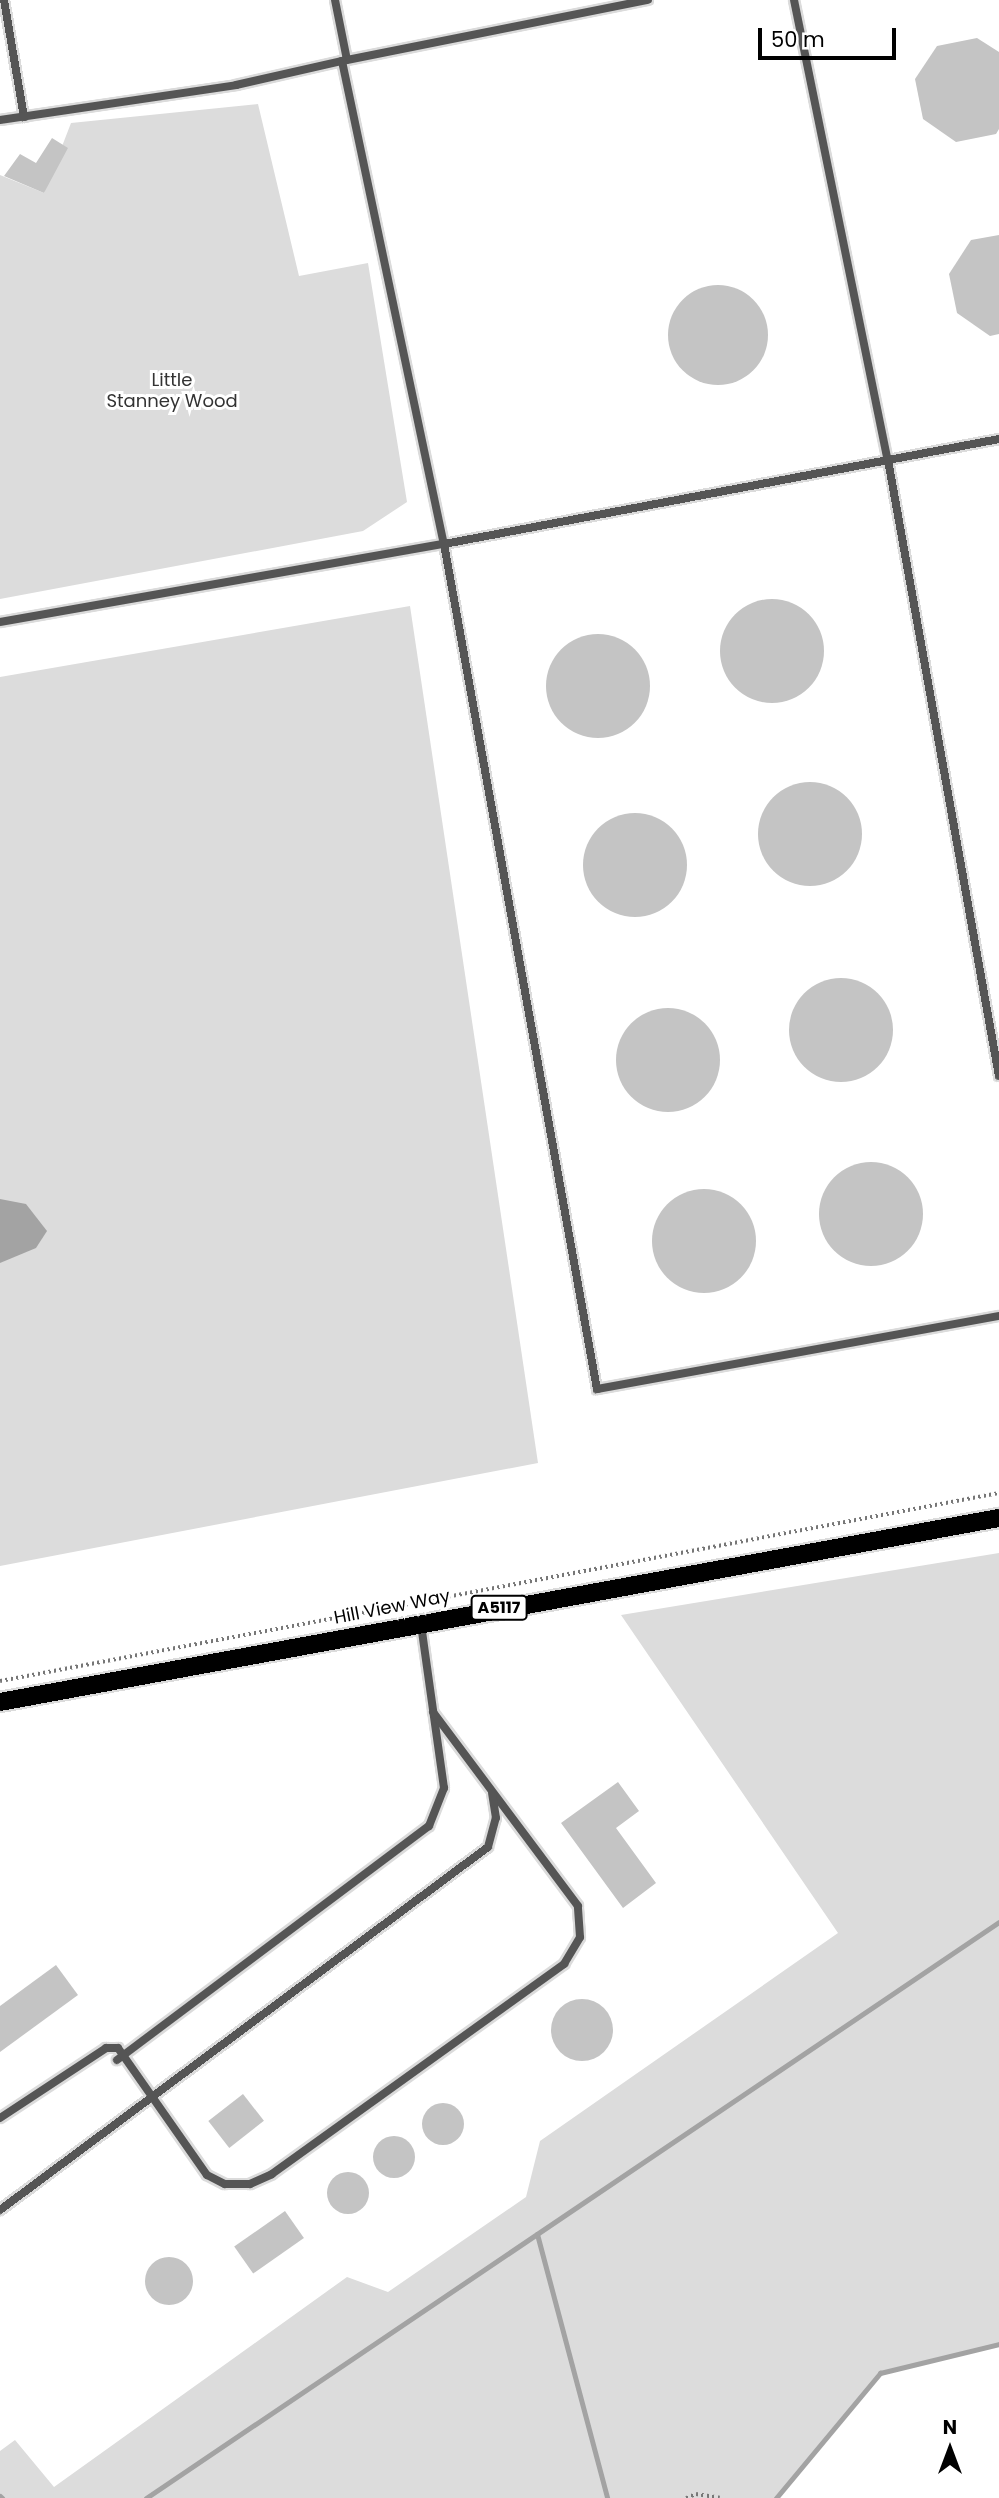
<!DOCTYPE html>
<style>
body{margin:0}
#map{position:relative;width:999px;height:2498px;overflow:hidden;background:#fff;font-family:Poppins,sans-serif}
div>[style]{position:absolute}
.green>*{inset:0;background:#dcdcdc}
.water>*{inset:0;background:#a3a3a3}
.stream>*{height:5px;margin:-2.5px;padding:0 2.5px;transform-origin:2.5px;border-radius:2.5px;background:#a3a3a3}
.building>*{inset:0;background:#c4c4c4;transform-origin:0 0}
.round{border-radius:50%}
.path>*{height:3.5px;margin-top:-1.75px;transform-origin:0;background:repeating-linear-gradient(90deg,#777 0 2px,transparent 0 5.5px)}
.roads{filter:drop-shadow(2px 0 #dbdbdb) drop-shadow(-2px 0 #dbdbdb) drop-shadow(0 2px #dbdbdb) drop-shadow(0 -2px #dbdbdb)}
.lane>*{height:8px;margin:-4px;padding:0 4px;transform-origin:4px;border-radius:4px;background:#555}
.primary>*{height:18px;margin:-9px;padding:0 9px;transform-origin:9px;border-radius:9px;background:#000}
span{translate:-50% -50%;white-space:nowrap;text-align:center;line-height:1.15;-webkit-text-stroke:6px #fff;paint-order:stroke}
.shield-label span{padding:2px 5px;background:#fff;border:2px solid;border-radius:5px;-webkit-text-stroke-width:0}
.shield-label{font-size:16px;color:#000;font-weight:700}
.park-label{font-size:18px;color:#333}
.street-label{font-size:18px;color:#000}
.north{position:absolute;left:915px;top:2414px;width:70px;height:70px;-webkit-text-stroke:5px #fff;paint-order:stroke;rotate:0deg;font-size:19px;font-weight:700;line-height:28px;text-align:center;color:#000}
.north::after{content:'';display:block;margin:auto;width:24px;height:32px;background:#000;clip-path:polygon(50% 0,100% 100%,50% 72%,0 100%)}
.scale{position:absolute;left:758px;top:28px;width:138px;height:32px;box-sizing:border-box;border:4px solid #000;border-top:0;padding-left:9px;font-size:21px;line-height:24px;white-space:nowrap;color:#000;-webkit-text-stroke:5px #fff;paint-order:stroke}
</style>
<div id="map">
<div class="green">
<div style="clip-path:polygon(258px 104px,299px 276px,368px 263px,407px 502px,363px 531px,0 599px,0 175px,44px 193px,71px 123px)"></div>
<div style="clip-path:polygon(410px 606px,538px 1463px,0 1566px,0 677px)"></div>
<div style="clip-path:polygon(999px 1553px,999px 2344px,880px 2373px,776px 2498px,0 2498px,0 2451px,15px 2440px,54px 2487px,347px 2277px,388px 2292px,526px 2197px,540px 2141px,838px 1933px,621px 1615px)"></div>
</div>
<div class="water">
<div style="clip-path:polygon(0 1199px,26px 1204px,47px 1231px,36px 1248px,0 1263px)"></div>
</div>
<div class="stream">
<div style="left:537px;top:2234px;width:273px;rotate:75.1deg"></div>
<div style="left:0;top:2496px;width:3px;rotate:45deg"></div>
<div style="left:146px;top:2498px;width:1029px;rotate:-34.03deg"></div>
<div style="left:776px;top:2498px;width:163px;rotate:-50.2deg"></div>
<div style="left:880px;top:2373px;width:122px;rotate:-13.7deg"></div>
</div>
<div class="building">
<div style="clip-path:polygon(977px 38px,999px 52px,999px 129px,996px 134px,956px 142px,923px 119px,915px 79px,937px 46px)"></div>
<div style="clip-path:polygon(52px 138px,68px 148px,44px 193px,4px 176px,20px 154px,36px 163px)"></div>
<div style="clip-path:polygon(999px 235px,999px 334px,990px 336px,957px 313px,949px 274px,971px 240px)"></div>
<div class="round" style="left:668px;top:285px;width:100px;height:100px"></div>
<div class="round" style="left:720px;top:599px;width:104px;height:104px"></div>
<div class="round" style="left:546px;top:634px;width:104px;height:104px"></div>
<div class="round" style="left:758px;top:782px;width:104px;height:104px"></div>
<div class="round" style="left:583px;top:813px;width:104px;height:104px"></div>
<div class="round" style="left:789px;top:978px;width:104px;height:104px"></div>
<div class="round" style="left:616px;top:1008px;width:104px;height:104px"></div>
<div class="round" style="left:819px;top:1162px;width:104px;height:104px"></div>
<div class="round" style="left:652px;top:1189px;width:104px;height:104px"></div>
<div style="clip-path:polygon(618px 1782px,639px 1811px,616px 1828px,656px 1883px,623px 1908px,561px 1823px)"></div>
<div style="clip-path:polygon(56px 1965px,78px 1995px,0 2052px,0 2006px)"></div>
<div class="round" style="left:551px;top:1999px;width:62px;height:62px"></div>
<div style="left:243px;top:2094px;width:34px;height:44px;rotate:52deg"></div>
<div class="round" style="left:422px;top:2103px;width:42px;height:42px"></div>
<div class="round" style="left:373px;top:2136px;width:42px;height:42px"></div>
<div class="round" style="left:327px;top:2172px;width:42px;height:42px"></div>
<div style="left:285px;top:2211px;width:33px;height:62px;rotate:55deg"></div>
<div class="round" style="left:145px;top:2257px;width:48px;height:48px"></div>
</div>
<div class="path">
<div style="left:0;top:1681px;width:1017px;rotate:-10.66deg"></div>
<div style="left:686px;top:2498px;width:11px;rotate:-22deg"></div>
<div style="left:696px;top:2494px;width:24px;rotate:9deg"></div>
</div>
<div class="roads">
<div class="lane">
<div style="left:4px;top:0;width:119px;rotate:80.3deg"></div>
<div style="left:335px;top:0;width:61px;rotate:78.7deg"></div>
<div style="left:794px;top:0;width:470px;rotate:78.5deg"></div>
<div style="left:888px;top:460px;width:626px;rotate:79.79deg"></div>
<div style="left:342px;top:61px;width:312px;rotate:-11.3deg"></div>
<div style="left:0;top:120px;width:239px;rotate:-8.4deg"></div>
<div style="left:236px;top:85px;width:109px;rotate:-12.8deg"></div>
<div style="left:342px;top:61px;width:494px;rotate:78.1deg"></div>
<div style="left:444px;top:544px;width:565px;rotate:-10.71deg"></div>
<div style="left:0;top:622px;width:451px;rotate:-10deg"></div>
<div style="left:444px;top:544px;width:859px;rotate:79.74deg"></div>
<div style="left:597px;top:1389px;width:409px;rotate:-10.3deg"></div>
<div style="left:117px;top:2060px;width:390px;rotate:-36.9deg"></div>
<div style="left:429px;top:1826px;width:41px;rotate:-68.5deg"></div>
<div style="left:444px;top:1788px;width:165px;rotate:-98deg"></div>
<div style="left:0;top:2118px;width:127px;rotate:-33.4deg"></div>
<div style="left:106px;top:2048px;width:12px"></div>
<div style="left:118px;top:2048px;width:155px;rotate:55deg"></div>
<div style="left:207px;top:2175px;width:20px;rotate:27deg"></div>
<div style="left:225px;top:2184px;width:25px"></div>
<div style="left:250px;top:2184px;width:24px;rotate:-24deg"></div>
<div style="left:272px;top:2174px;width:360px;rotate:-35.7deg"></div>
<div style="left:564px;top:1964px;width:31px;rotate:-59deg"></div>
<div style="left:580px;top:1937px;width:31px;rotate:-94deg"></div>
<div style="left:578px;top:1906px;width:242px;rotate:-126.8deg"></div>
<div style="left:0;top:2210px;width:608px;rotate:-36.64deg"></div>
<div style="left:488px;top:1847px;width:30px;rotate:-75deg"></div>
<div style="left:496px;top:1818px;width:25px;rotate:-99deg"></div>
</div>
<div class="primary">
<div style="left:0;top:1702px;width:1016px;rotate:-10.44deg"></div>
</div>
</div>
<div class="shield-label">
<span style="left:499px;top:1608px">A5117</span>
</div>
<div class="park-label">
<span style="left:172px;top:391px">Little<br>Stanney Wood</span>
</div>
<div class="street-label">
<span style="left:392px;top:1607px;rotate:-11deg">Hill View Way</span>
</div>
<div class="north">N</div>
<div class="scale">50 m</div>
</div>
